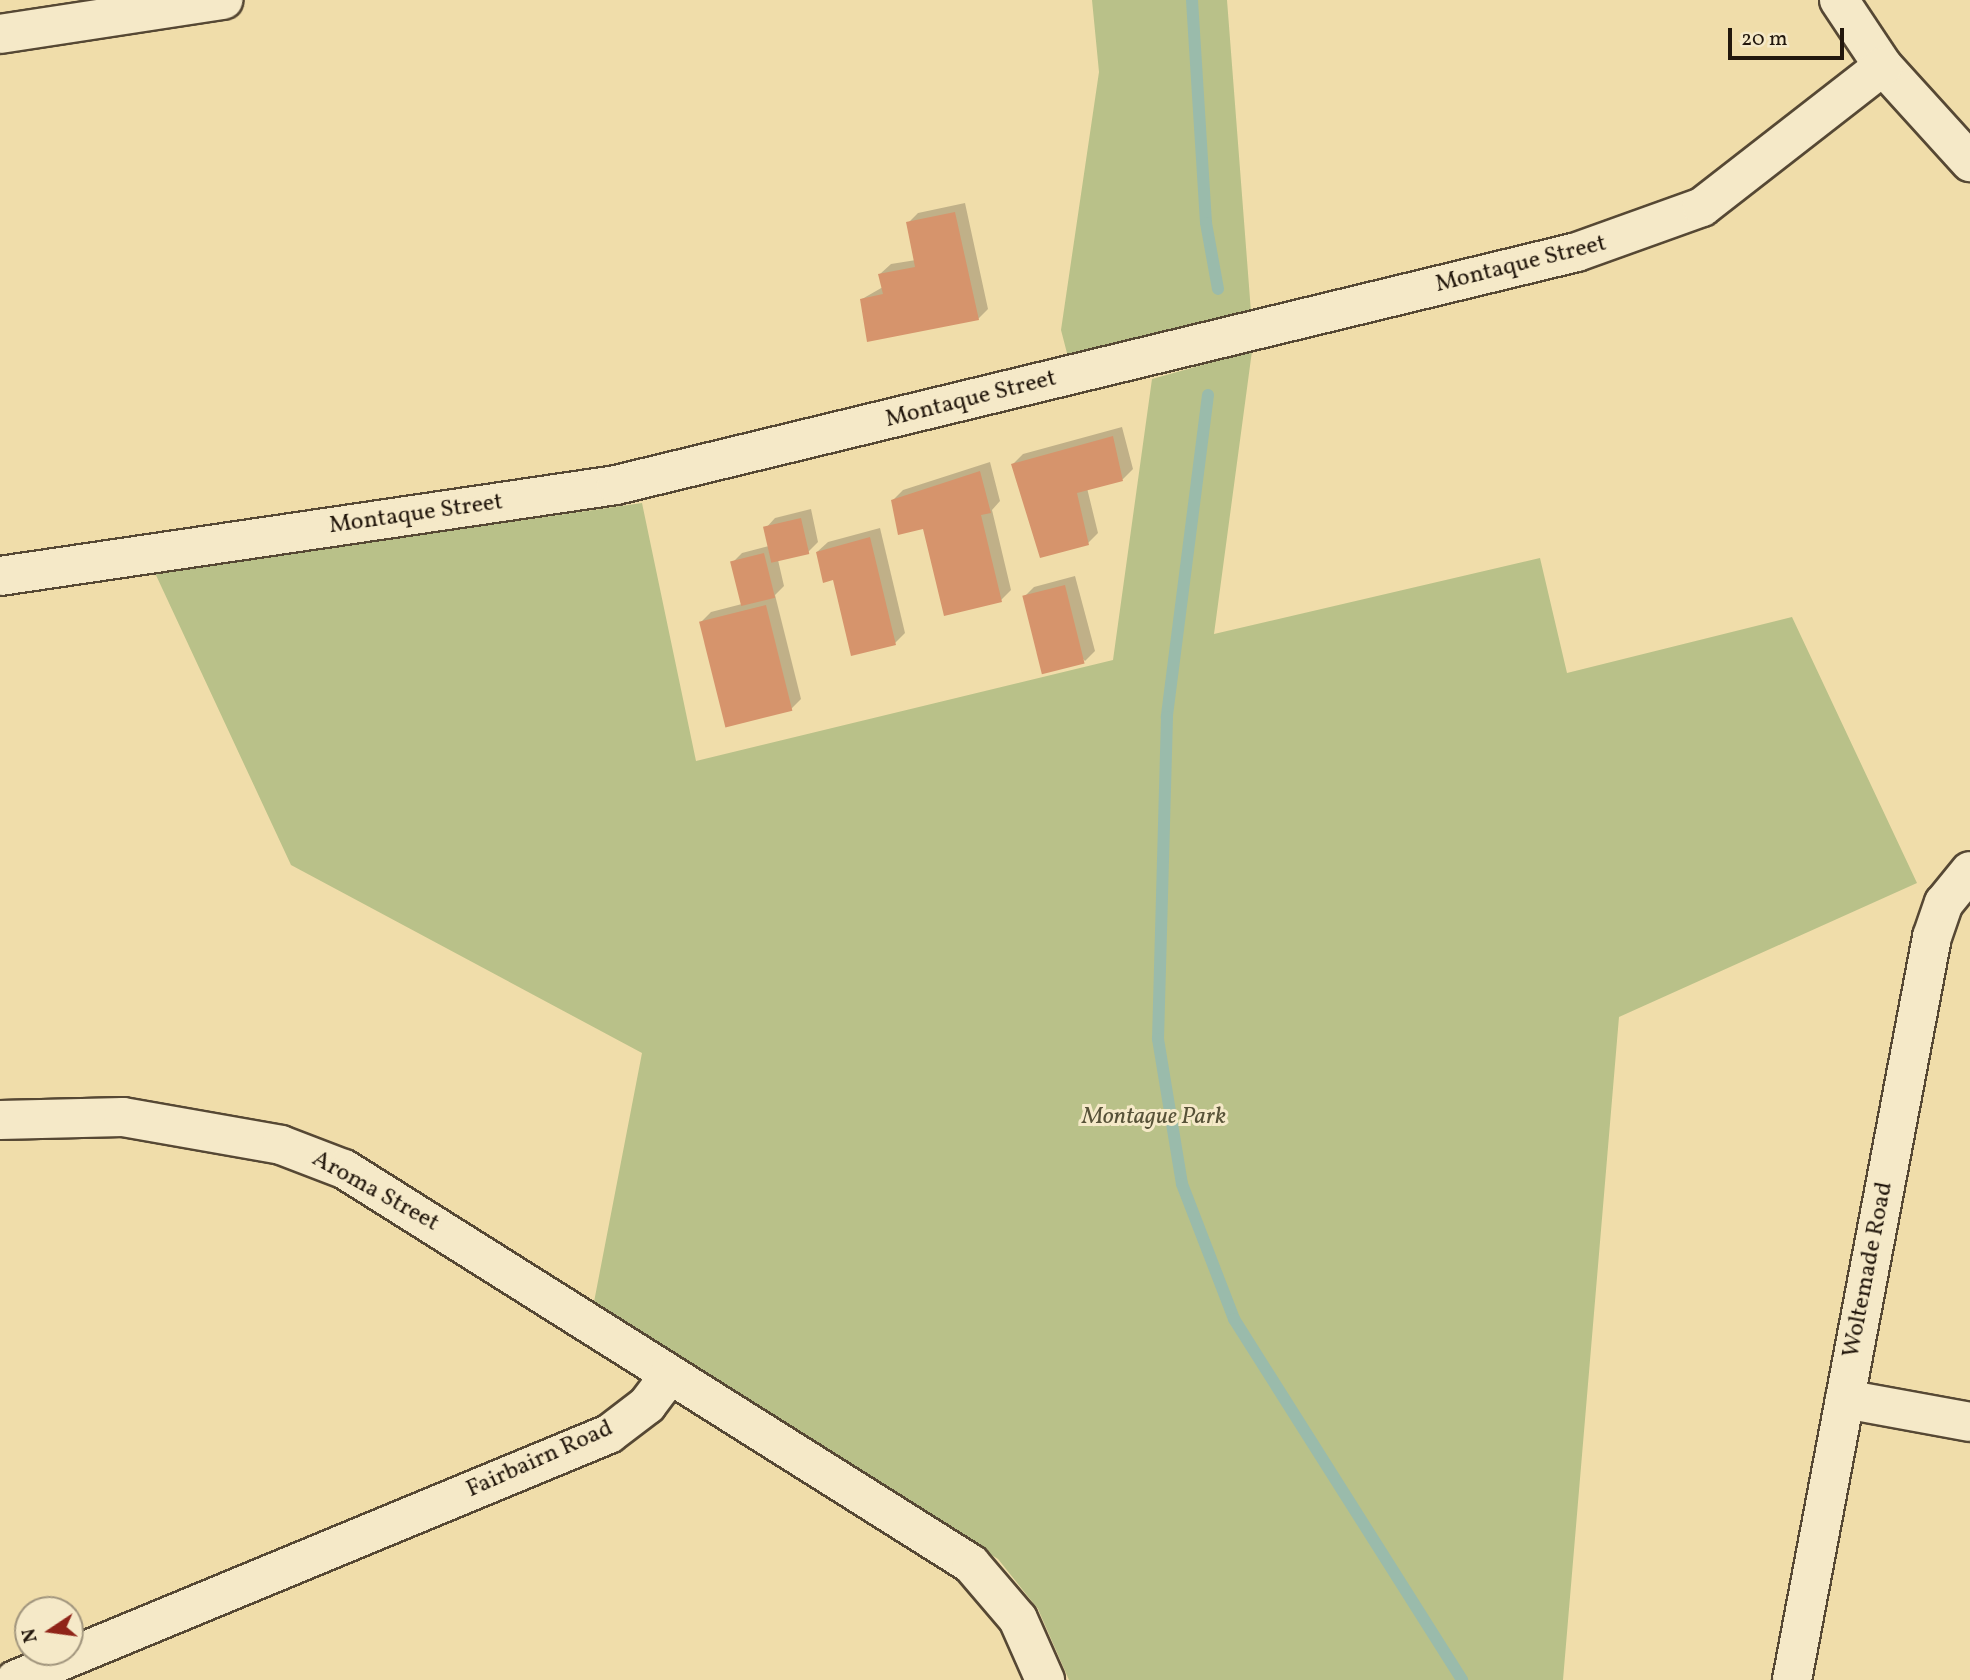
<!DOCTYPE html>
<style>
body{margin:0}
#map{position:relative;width:1970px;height:1680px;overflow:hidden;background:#f0ddaa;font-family:Vollkorn,serif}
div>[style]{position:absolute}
.green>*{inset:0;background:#b9c189}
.shadow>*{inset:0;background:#0003}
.stream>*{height:12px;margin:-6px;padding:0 6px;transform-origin:6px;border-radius:6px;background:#9abbab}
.building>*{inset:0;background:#d6946c;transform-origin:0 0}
.roads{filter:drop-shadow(2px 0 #564834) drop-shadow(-2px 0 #564834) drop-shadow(0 2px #564834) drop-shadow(0 -2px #564834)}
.minor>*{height:38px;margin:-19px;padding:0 19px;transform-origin:19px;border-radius:19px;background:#f5e9c8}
span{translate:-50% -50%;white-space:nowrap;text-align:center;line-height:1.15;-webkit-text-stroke:6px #f5e9c8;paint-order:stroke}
.street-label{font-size:24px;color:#22170c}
.park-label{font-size:24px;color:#575238;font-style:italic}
.north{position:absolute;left:14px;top:1596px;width:70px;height:70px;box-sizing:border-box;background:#f5e9c8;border:2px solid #a1957d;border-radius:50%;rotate:257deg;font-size:19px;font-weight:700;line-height:28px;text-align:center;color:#22170c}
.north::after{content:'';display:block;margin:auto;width:24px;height:32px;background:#8f2418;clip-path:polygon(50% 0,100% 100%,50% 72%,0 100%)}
.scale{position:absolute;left:1728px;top:28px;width:116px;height:32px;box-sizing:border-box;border:4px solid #22170c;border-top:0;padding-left:9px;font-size:21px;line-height:24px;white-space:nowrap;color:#22170c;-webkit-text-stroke:5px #f5e9c8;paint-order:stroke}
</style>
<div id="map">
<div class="green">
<div style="clip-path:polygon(1092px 0,1227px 0,1251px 312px,1068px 357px,1061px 330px,1099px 72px)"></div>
<div style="clip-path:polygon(1252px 351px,1214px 634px,1540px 558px,1567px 673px,1792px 617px,1917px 883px,1619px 1017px,1563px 1680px,1069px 1680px,1038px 1609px,998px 1559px,594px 1302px,642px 1053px,291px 865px,155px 573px,642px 503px,696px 761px,1113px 660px,1152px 379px)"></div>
</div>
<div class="shadow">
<div style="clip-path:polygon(965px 203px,988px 309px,978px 319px,862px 299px,883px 287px,880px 274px,891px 264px,916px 260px,908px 223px,918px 213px)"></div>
<div style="clip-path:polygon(1122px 427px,1133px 469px,1123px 479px,1087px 488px,1098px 533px,1088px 543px,1013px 464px,1023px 454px)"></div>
<div style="clip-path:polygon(990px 462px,1000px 501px,992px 510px,1011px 590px,1001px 600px,893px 500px,903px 490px)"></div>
<div style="clip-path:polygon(811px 509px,818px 542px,808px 552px,778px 560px,784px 586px,775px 595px,801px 699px,791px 709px,701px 622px,711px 612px,742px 604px,732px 563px,742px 553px,769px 546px,765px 529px,775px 518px)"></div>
<div style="clip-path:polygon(880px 528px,905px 633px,895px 643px,817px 552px,828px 542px)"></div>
<div style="clip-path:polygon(1075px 576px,1095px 651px,1085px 661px,1024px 597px,1034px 587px)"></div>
</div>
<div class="stream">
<div style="left:1192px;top:0;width:223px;rotate:86.4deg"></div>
<div style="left:1206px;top:223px;width:67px;rotate:79.7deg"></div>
<div style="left:1208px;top:395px;width:325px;rotate:97.3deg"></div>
<div style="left:1167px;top:717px;width:322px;rotate:91.6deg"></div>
<div style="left:1158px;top:1039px;width:147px;rotate:80.6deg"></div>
<div style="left:1182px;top:1184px;width:145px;rotate:68.9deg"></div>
<div style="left:1234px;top:1319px;width:427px;rotate:57.7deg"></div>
</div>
<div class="building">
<div style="clip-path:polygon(955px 212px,979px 320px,867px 342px,860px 299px,883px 294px,878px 274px,915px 267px,906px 222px)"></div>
<div style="clip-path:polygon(1113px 436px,1123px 481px,1077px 493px,1089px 545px,1040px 558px,1011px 464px)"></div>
<div style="clip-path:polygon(980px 471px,991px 513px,981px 515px,1002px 602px,944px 616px,923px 529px,898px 535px,891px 500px)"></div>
<div style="left:801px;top:518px;width:37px;height:39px;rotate:77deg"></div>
<div style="clip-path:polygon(870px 537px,896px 645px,851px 656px,833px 580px,823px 583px,816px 552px)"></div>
<div style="left:764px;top:553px;width:46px;height:35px;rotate:76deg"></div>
<div style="left:1065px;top:585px;width:81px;height:44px;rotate:76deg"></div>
<div style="left:766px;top:605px;width:109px;height:69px;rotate:76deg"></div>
</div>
<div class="roads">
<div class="minor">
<div style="left:1839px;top:0;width:79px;rotate:56.3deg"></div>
<div style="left:1883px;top:66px;width:130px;rotate:47.8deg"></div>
<div style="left:0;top:34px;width:226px;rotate:-8.7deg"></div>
<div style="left:0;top:576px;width:623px;rotate:-8.4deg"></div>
<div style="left:616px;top:485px;width:989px;rotate:-13.63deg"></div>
<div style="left:1577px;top:252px;width:133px;rotate:-19.8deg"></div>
<div style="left:1702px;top:207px;width:229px;rotate:-37.9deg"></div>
<div style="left:0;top:1120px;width:123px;rotate:-1.4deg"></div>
<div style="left:123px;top:1117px;width:160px;rotate:10deg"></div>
<div style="left:281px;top:1145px;width:67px;rotate:20.9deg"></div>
<div style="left:344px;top:1169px;width:741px;rotate:32.21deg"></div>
<div style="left:971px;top:1564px;width:72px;rotate:49.5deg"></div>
<div style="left:1018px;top:1619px;width:67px;rotate:66.1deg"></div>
<div style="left:1845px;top:1399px;width:127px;rotate:10.4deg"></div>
<div style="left:15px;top:1680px;width:643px;rotate:-22.5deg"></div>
<div style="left:609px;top:1434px;width:48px;rotate:-37.3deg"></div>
<div style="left:647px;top:1405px;width:38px;rotate:-53deg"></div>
<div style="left:1792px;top:1680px;width:756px;rotate:-79.33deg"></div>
<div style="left:1932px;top:937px;width:36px;rotate:-71deg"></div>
<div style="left:1944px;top:903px;width:41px;rotate:-50.9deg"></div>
</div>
</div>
<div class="street-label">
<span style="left:1521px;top:265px;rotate:-14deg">Montaque Street</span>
<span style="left:971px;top:400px;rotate:-14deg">Montaque Street</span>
<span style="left:416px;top:515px;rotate:-8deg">Montaque Street</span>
<span style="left:375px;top:1192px;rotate:29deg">Aroma Street</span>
<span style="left:1869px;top:1270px;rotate:-79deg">Woltemade Road</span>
<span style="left:540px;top:1460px;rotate:-24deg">Fairbairn Road</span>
</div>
<div class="park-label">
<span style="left:1154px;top:1118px">Montague Park</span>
</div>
<div class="north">N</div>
<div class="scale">20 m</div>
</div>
